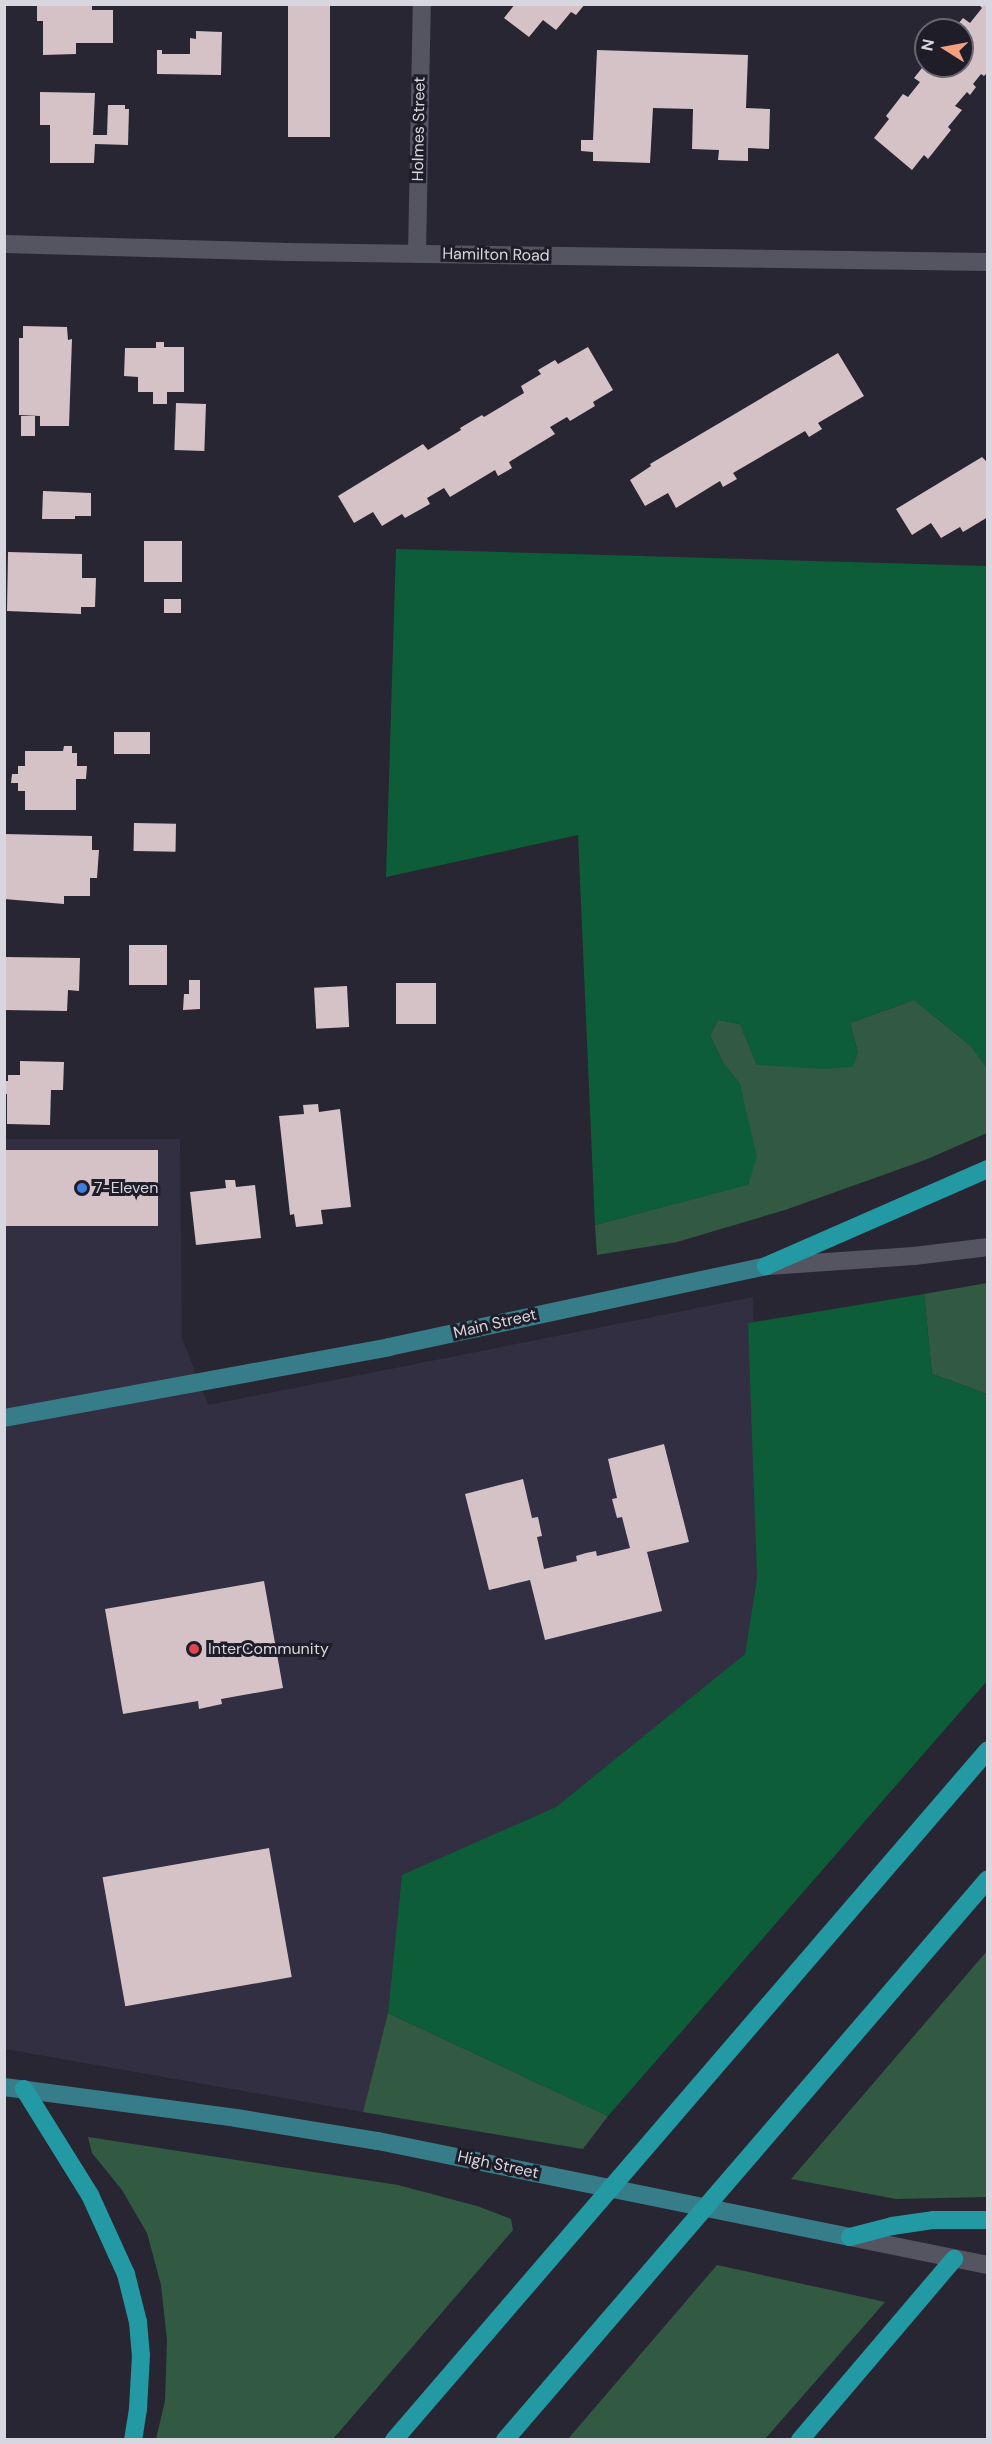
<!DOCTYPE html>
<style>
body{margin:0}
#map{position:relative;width:992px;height:2444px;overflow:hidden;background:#282632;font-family:"DM Sans",sans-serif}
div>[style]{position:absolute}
.built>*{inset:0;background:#312f41}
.green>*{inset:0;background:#325a43}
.forest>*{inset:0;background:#0e5d39}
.building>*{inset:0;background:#d5c2c7;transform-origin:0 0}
.minor>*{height:18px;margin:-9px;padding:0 9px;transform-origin:9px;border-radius:9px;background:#555461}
.secondary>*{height:18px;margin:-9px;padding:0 9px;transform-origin:9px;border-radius:9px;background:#555461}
.primary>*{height:18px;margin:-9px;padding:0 9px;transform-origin:9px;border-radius:9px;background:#377d89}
.motorway>*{height:18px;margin:-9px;padding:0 9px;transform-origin:9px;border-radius:9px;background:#2399a3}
.dots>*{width:16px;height:16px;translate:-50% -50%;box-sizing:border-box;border:3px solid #1e1d28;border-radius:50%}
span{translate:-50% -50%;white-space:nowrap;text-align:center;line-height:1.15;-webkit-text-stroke:6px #1e1d28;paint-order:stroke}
.street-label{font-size:16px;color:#d8d7df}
.poi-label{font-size:16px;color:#d8d7df}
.left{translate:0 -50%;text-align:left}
.frame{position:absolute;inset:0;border:6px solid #d8d7df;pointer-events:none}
.north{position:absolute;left:914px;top:18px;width:60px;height:60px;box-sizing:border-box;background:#1e1d28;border:2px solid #686771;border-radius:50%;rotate:281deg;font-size:16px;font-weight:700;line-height:24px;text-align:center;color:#d8d7df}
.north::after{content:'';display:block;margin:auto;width:21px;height:27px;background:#f2a07f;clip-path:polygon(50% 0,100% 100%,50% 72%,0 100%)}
</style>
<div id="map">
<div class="built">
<div style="clip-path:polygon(4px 1139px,180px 1139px,182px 1338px,208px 1405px,753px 1297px,757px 1578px,745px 1654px,556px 1807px,403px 1875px,388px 2013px,363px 2112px,5px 2049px)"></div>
</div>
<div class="green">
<div style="clip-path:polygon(914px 1000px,971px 1046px,987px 1068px,987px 1133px,925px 1160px,785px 1210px,677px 1242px,597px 1255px,595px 1225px,749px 1184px,740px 1084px,723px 1063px,710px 1035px,718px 1020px,740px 1024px,757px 1065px,778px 1065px,858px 1053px,850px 1023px)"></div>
<div style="clip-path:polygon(987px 1283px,987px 1394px,932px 1374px,924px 1294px)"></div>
<div style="clip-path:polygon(987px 1951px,987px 2197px,896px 2199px,791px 2179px)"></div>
<div style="clip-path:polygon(388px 2013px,608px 2116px,583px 2149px,363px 2112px)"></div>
<div style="clip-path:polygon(88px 2137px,398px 2185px,477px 2206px,511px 2219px,513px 2230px,333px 2439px,156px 2439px,165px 2401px,167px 2340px,161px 2285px,147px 2233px,122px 2190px,92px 2153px)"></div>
<div style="clip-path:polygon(717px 2265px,885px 2302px,765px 2439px,568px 2439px)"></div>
</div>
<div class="forest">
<div style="clip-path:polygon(396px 549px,987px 566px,987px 1068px,971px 1046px,914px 1000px,850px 1023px,858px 1053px,853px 1067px,824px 1069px,757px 1065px,740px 1024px,718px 1020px,710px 1035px,723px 1063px,740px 1084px,757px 1157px,748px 1185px,595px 1225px,578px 835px,386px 877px)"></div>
<div style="clip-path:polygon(924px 1294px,932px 1374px,987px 1394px,987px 1681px,608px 2116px,388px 2013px,402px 1875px,556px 1807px,745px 1654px,757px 1578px,748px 1323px)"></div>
</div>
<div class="building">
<div style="clip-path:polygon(92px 4px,92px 10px,113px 10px,113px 43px,76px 43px,76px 54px,43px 55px,43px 21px,37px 21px,37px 6px)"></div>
<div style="left:288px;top:4px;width:42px;height:133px"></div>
<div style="clip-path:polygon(515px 4px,585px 4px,576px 15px,571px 12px,556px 30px,543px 20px,529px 37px,504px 18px)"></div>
<div style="clip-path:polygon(978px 4px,988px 4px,988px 72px,984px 76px,981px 74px,973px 84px,976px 87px,970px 95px,967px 92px,955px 106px,962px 110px,948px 127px,951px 130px,928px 159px,924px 155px,912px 170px,874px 138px,889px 119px,886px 116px,903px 94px,908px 97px,920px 82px,914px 78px,926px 63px,926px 66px,962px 66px,962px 30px,953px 30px,963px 18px,970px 23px,982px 8px)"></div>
<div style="clip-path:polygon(196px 31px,222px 32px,221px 75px,157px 74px,157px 50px,162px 50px,162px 54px,190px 54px,190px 38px,196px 39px)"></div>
<div style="clip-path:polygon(597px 50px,748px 55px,746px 108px,770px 109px,769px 149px,748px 148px,748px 161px,718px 160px,719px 150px,692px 149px,693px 109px,653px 108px,650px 163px,593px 161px,593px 152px,581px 151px,581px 140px,593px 140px)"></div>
<div style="clip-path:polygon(40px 92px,95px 93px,93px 135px,107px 135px,108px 105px,125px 105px,125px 109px,129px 109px,128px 145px,95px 144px,94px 163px,50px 163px,50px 125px,40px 125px)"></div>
<div style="clip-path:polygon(23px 326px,67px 327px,68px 340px,72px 339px,69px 426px,40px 426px,40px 416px,19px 415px,19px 338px,23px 338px)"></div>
<div style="clip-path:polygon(156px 342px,164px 342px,164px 347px,184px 347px,184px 392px,167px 392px,167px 404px,153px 404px,153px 392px,138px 392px,138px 377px,124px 376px,125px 348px,156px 348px)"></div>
<div style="clip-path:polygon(588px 347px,613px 390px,593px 402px,595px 406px,570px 421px,567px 417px,550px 427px,555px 434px,509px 462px,512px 468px,498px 476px,495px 470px,450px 497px,444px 488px,427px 498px,430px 504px,405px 518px,402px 514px,382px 526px,373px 512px,354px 523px,338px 496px,423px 444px,428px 450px,461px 430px,460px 428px,482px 415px,484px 417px,524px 393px,521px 386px,541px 374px,538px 370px,555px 360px,558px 364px)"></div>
<div style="clip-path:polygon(838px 353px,864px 396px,818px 423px,822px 429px,809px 437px,805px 431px,733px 473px,737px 479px,723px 487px,720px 481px,676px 508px,668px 493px,645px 506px,630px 480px,651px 466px,650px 464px)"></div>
<div style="left:176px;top:403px;width:30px;height:47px;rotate:2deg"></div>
<div style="left:21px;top:416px;width:14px;height:20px"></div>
<div style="clip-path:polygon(982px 457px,988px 463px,988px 517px,963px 532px,960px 527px,941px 538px,931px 523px,912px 535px,896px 509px)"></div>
<div style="clip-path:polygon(43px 491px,91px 493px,91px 516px,75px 516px,75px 519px,42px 519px)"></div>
<div style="left:144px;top:541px;width:38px;height:41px"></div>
<div style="clip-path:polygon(8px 552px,82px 554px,82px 578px,96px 578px,95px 607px,81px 607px,81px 614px,7px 611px)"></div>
<div style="left:181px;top:599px;width:14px;height:17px;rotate:90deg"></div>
<div style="left:114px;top:732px;width:36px;height:22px"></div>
<div style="clip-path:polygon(64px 746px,72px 746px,72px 753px,77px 753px,77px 766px,87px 766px,86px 779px,76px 779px,76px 810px,25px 810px,25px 791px,18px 791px,18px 783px,11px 783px,12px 774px,18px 774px,18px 766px,25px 766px,25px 751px,63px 751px)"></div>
<div style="left:134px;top:823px;width:42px;height:28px;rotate:1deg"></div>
<div style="clip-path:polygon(4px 834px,92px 836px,92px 850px,99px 850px,97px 878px,90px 878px,90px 896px,64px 896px,64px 904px,4px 899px)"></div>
<div style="left:129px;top:945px;width:38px;height:40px"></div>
<div style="clip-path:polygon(4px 957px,80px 958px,79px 991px,68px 990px,67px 1011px,4px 1010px)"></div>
<div style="clip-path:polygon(189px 980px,200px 980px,200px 1009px,183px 1010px,184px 994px,189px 994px)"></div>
<div style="left:396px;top:983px;width:40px;height:41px"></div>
<div style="left:347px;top:986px;width:41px;height:33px;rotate:87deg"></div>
<div style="clip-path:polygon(20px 1061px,64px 1062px,63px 1090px,51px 1090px,50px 1125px,7px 1124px,7px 1094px,4px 1094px,4px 1081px,8px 1081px,8px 1075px,20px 1075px)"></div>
<div style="clip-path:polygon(318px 1104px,319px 1112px,340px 1109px,351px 1207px,321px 1210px,323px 1224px,296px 1227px,294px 1214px,290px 1215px,279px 1116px,304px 1114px,303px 1105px)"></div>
<div style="left:158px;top:1150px;width:76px;height:153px;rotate:90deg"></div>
<div style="clip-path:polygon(225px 1180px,235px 1180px,236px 1187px,255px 1185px,261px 1238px,196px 1245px,190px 1192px,226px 1188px)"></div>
<div style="clip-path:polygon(664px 1444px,689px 1542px,647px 1552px,662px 1611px,545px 1640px,530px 1580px,489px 1590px,465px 1494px,523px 1479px,532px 1518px,538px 1517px,542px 1536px,537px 1537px,544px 1569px,577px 1561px,576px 1556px,586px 1553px,596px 1551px,597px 1556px,630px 1548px,622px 1517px,617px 1518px,612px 1499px,617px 1498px,608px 1459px)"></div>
<div style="clip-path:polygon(264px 1581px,283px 1688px,221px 1699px,222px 1704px,199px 1709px,198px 1701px,123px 1714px,105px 1609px)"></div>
<div style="left:269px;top:1848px;width:131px;height:169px;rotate:80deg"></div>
</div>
<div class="minor">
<div style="left:4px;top:244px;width:284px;rotate:1.6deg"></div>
<div style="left:288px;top:252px;width:700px;rotate:0.82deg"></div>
<div style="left:417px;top:254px;width:250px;rotate:-88.9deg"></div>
</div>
<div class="secondary">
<div style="left:768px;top:1266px;width:146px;rotate:-3.9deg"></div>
<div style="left:914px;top:1256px;width:75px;rotate:-6.9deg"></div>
<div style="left:850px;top:2237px;width:141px;rotate:11.5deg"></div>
</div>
<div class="primary">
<div style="left:4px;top:1418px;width:391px;rotate:-10.4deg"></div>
<div style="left:389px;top:1347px;width:386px;rotate:-12.1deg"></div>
<div style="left:4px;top:2087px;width:234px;rotate:7.6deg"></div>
<div style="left:236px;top:2118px;width:144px;rotate:9.2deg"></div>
<div style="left:378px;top:2141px;width:482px;rotate:11.5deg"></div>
</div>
<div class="motorway">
<div style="left:766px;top:1266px;width:242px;rotate:-23.6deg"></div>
<div style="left:24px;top:2089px;width:125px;rotate:58.1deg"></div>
<div style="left:90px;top:2195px;width:87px;rotate:65.5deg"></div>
<div style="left:126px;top:2274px;width:49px;rotate:76deg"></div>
<div style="left:138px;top:2322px;width:33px;rotate:85deg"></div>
<div style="left:141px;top:2355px;width:54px;rotate:93.2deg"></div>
<div style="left:138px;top:2409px;width:31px;rotate:99deg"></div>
<div style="left:850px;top:2237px;width:43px;rotate:-14.7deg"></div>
<div style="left:892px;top:2226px;width:41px;rotate:-8.3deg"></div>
<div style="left:933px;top:2220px;width:55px"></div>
<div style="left:394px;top:2440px;width:910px;rotate:-49.28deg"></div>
<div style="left:505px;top:2440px;width:740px;rotate:-49.27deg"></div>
<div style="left:800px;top:2440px;width:238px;rotate:-49.6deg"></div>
</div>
<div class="dots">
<div style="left:82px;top:1188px;background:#3f7fe0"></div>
<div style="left:194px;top:1649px;background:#e0444e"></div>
</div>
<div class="street-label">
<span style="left:419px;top:129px;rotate:-89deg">Holmes Street</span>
<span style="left:496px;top:255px;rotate:1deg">Hamilton Road</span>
<span style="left:495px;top:1324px;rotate:-13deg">Main Street</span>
<span style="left:498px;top:2165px;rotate:12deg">High Street</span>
</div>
<div class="poi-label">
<span class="left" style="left:94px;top:1188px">7-Eleven</span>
<span class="left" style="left:208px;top:1649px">InterCommunity</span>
</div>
<div class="frame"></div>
<div class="north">N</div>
</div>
